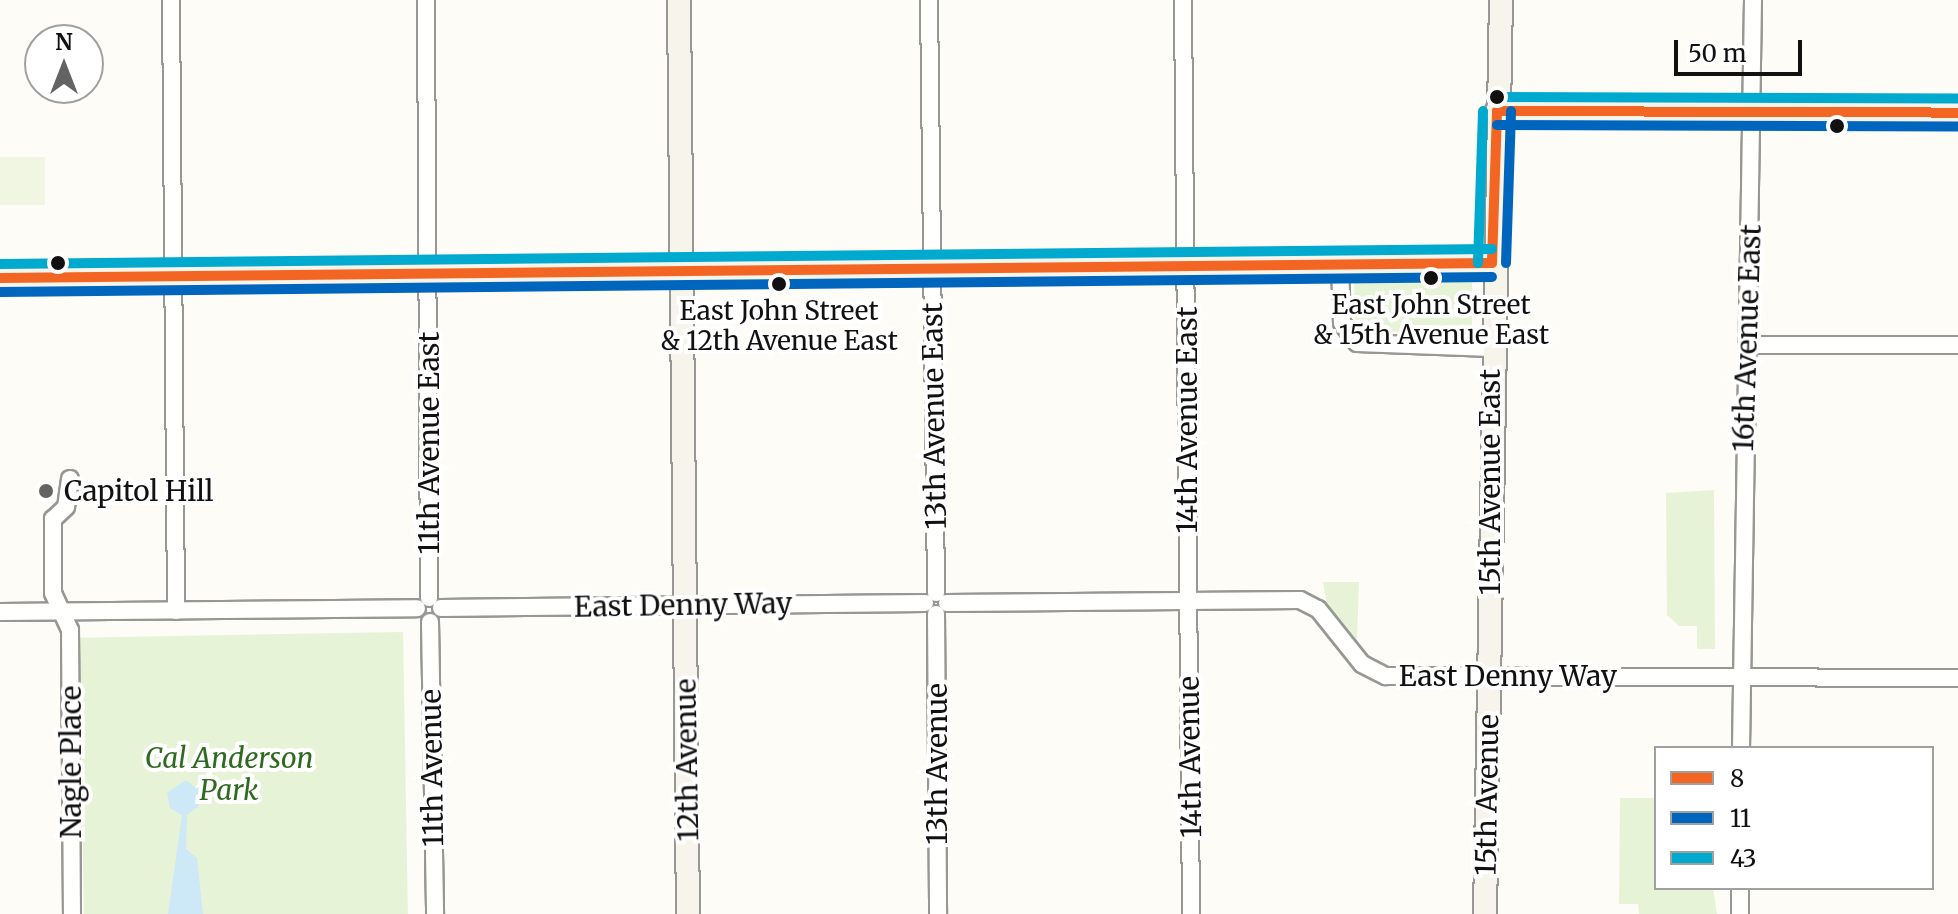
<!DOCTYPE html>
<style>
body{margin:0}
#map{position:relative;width:1958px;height:914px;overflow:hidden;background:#fdfcf7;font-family:Merriweather,serif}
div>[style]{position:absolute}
.green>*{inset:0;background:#e7f3d7;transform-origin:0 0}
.pitch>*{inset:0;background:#f0f6e1;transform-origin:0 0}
.water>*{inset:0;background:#cde8f7}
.roads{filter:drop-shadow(2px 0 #979795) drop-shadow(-2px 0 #979795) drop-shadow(0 2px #979795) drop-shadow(0 -2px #979795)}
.street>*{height:16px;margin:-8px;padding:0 8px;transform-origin:8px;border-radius:8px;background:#fffffe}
.secondary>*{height:22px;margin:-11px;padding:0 11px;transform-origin:11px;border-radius:11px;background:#f6f4eb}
.bus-1>*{height:10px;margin:-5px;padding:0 5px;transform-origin:5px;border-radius:5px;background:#f26522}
.bus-2>*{height:10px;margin:-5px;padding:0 5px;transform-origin:5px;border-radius:5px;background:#0065bd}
.bus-3>*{height:10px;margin:-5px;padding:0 5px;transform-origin:5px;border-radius:5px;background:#00a9ce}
.dots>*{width:22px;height:22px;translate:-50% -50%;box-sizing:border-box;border:4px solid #fff;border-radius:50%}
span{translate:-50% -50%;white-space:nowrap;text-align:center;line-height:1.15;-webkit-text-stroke:8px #fff;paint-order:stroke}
.bus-label{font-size:26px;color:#111}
.street-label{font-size:28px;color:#111}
.poi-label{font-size:28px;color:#111}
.left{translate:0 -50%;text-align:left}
.park-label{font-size:28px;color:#2f6b1f;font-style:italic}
.legend{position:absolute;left:1654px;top:746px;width:280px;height:144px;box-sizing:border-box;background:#fff;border:2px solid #a0a0a0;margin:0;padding:10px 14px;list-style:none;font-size:24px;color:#111}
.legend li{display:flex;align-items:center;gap:16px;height:40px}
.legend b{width:40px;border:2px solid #a0a0a0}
.north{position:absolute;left:24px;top:24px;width:80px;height:80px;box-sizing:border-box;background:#fff;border:2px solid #a0a0a0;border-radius:50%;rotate:0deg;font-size:22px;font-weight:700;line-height:32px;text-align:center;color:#111}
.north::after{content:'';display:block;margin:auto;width:28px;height:36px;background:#646362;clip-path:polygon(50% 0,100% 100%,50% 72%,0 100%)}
.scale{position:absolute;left:1674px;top:40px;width:128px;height:36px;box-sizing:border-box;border:4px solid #111;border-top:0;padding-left:10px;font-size:24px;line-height:28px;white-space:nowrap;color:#111;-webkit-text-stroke:6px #fff;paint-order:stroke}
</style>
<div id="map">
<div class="green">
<div style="clip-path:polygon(1354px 281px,1472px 281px,1472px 333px,1365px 331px,1355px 319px)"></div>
<div style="clip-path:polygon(1714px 490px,1715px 649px,1697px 649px,1697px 626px,1679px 626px,1667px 615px,1666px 493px)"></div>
<div style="clip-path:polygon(1323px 582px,1359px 582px,1357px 641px,1327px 604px)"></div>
<div style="left:403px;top:632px;width:282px;height:324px;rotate:89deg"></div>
<div style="clip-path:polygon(1620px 798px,1656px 798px,1656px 888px,1713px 888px,1717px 914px,1639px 914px,1638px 904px,1619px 904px)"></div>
</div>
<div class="pitch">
<div style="left:0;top:157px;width:45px;height:48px"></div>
</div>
<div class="water">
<div style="clip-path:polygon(186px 780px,201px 792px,199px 806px,187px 815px,186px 849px,197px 858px,203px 914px,168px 914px,182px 815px,170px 808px,167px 793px)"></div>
</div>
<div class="roads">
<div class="street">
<div style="left:171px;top:0;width:611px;rotate:89.53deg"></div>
<div style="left:426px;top:0;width:598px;rotate:89.71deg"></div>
<div style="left:929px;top:0;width:593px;rotate:89.32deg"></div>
<div style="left:1183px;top:0;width:914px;rotate:89.5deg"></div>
<div style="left:1340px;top:263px;width:60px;rotate:88.1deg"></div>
<div style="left:1342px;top:323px;width:25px;rotate:53deg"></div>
<div style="left:1357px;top:343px;width:134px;rotate:2.1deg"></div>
<div style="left:1751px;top:345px;width:207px"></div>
<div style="left:70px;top:479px;width:28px;rotate:98deg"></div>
<div style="left:66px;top:507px;width:18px;rotate:137deg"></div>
<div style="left:53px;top:519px;width:74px;rotate:90deg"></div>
<div style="left:53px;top:593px;width:41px;rotate:65.3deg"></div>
<div style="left:70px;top:630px;width:284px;rotate:89.6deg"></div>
<div style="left:947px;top:603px;width:353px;rotate:-0.5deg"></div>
<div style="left:1300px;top:600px;width:20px;rotate:27deg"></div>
<div style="left:1318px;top:609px;width:70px;rotate:51.3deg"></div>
<div style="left:1362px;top:664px;width:27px;rotate:27deg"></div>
<div style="left:1386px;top:676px;width:572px;rotate:0.2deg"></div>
<div style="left:441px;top:608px;width:484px;rotate:-0.6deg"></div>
<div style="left:0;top:612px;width:417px;rotate:-0.5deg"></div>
<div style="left:936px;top:614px;width:300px;rotate:89.6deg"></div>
<div style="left:430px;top:622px;width:292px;rotate:89deg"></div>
<div style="left:1741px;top:748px;width:748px;rotate:-89.08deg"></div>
<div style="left:1740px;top:914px;width:26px;rotate:-90deg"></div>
</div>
<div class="secondary">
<div style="left:679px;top:0;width:914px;rotate:89.44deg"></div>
<div style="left:1497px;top:111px;width:461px;rotate:0.2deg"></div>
<div style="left:0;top:278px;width:1492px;rotate:-0.58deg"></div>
<div style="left:1485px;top:914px;width:914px;rotate:-89deg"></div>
</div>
</div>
<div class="bus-1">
<div style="left:1497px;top:111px;width:461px;rotate:0.2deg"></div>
<div style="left:1492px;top:263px;width:152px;rotate:-88.1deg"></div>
<div style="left:0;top:278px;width:1492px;rotate:-0.58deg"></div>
</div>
<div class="bus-2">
<div style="left:1497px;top:125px;width:461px;rotate:0.2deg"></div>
<div style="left:1506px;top:263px;width:152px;rotate:-88.1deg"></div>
<div style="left:0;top:292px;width:1492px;rotate:-0.58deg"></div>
</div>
<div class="bus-3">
<div style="left:1497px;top:97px;width:461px;rotate:0.2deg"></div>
<div style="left:1478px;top:263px;width:152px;rotate:-88.1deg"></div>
<div style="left:0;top:264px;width:1492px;rotate:-0.58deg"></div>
</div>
<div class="dots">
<div style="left:1497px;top:97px;background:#111"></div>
<div style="left:1837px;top:126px;background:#111"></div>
<div style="left:58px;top:263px;background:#111"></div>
<div style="left:1431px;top:278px;background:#111"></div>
<div style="left:779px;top:284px;background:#111"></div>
<div style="left:46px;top:491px;background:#646362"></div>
</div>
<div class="bus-label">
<span style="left:1431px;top:320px">East John Street<br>&amp; 15th Avenue East</span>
<span style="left:779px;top:326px">East John Street<br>&amp; 12th Avenue East</span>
</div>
<div class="street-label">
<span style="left:1747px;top:338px;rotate:-88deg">16th Avenue East</span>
<span style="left:934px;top:416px;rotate:-91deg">13th Avenue East</span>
<span style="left:1187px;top:420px;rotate:-90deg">14th Avenue East</span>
<span style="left:429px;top:443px;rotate:-90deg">11th Avenue East</span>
<span style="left:1490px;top:482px;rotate:-90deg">15th Avenue East</span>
<span style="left:683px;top:605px;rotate:-1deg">East Denny Way</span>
<span style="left:1508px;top:676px">East Denny Way</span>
<span style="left:1190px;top:757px;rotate:-91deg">14th Avenue</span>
<span style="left:687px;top:760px;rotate:-91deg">12th Avenue</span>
<span style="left:71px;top:762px;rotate:-90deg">Nagle Place</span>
<span style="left:937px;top:764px;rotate:-90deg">13th Avenue</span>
<span style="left:432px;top:768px;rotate:-91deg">11th Avenue</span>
<span style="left:1487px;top:795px;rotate:-89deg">15th Avenue</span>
</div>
<div class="poi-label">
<span class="left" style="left:64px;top:491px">Capitol Hill</span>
</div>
<div class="park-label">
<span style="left:229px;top:774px">Cal Anderson<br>Park</span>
</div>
<ul class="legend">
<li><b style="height:10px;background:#f26522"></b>8</li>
<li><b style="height:10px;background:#0065bd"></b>11</li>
<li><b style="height:10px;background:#00a9ce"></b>43</li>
</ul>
<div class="north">N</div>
<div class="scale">50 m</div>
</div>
